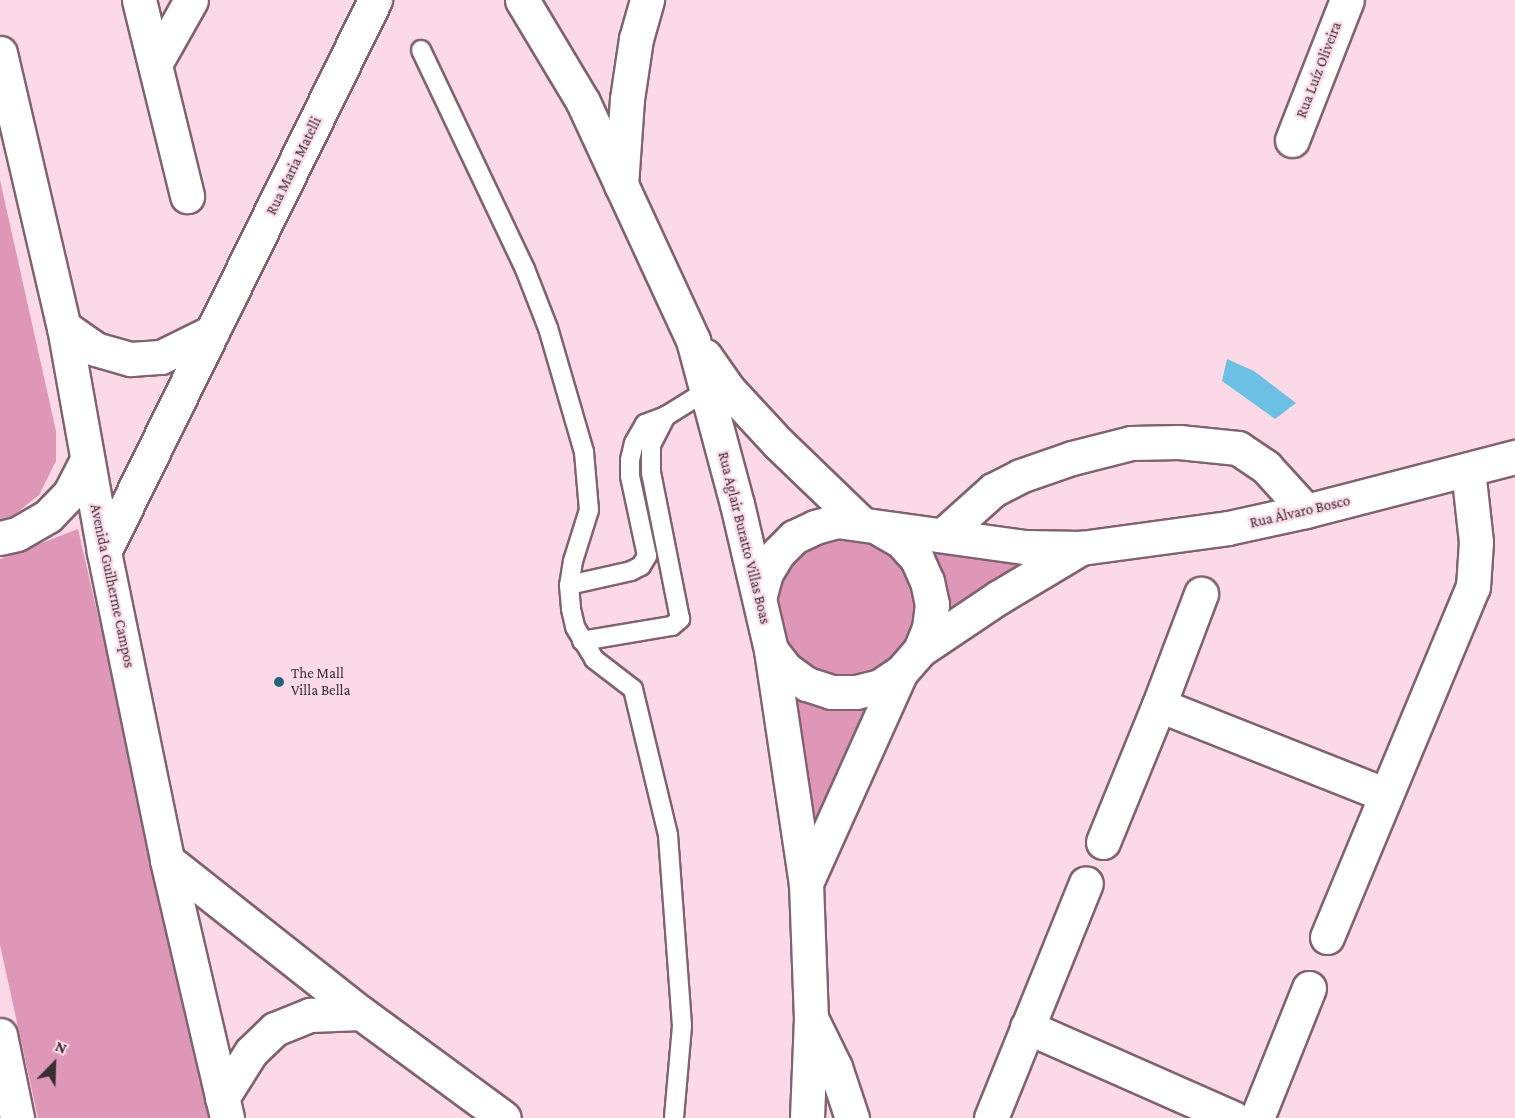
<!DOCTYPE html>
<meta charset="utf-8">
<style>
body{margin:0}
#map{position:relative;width:1515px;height:1118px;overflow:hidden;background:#fbd9e7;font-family:"Crimson Pro",serif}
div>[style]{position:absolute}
.green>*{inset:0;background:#df97b7}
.water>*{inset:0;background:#6cc0e4}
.roads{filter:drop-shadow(2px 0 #80636f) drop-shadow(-2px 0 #80636f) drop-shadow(0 2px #80636f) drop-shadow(0 -2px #80636f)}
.service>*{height:18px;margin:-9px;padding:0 9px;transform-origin:9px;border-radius:9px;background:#fff}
.minor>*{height:33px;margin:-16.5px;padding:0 16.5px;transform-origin:16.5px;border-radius:16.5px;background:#fff}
.secondary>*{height:33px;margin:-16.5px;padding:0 16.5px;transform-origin:16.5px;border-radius:16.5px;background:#fff}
.dots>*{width:16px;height:16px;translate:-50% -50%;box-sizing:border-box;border:3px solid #fbd9e7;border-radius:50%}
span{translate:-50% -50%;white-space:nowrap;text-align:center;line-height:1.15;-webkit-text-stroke:4.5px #fbd9e7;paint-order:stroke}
.street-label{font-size:15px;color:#3a2e33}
.poi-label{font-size:15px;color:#3a2e33}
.left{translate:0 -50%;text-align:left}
.north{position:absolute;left:24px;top:1034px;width:60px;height:60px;-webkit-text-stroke:4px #fbd9e7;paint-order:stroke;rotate:23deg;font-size:16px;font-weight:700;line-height:24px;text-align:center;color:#3a2e33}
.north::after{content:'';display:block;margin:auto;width:21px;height:27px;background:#3a2e33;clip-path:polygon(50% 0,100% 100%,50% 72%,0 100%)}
</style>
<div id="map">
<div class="green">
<div style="clip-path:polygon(0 180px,56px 431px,56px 461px,39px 495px,9px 519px,0 522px)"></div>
<div style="clip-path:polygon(78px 529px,213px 1118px,38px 1118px,0 945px,0 559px)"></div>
<div style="clip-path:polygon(842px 532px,891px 546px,919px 588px,915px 638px,880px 675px,832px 682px,790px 658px,772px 590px,797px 549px)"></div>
<div style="clip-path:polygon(910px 538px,1055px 555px,934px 631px)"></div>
<div style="clip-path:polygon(786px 679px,885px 691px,810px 851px)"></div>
</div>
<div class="water">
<div style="clip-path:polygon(1227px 359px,1254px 371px,1296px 403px,1275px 419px,1222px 381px)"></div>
</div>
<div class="roads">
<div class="service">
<div style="left:421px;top:50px;width:242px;rotate:64.6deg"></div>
<div style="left:525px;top:269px;width:63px;rotate:68.7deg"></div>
<div style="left:548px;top:328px;width:129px;rotate:73.8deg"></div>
<div style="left:584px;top:452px;width:58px;rotate:85.1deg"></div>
<div style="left:589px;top:510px;width:53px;rotate:107.4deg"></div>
<div style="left:573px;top:561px;width:24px;rotate:99deg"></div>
<div style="left:569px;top:585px;width:24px;rotate:85deg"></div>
<div style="left:571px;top:609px;width:18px;rotate:77deg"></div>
<div style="left:575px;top:627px;width:37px;rotate:59deg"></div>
<div style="left:594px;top:659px;width:49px;rotate:37.6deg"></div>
<div style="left:633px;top:689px;width:150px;rotate:76.5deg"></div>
<div style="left:668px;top:835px;width:192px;rotate:85.8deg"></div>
<div style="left:682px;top:1026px;width:92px;rotate:95deg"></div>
<div style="left:569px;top:585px;width:64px;rotate:-12.7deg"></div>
<div style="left:631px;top:571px;width:11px;rotate:-27deg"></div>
<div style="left:641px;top:566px;width:12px;rotate:-59deg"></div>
<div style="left:647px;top:556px;width:82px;rotate:-102deg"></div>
<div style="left:630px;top:476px;width:16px;rotate:-90deg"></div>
<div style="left:630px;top:460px;width:17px;rotate:-77deg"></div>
<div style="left:634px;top:443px;width:22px;rotate:-60deg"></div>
<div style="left:645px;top:424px;width:22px;rotate:-21deg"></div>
<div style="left:666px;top:416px;width:47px;rotate:-32deg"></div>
<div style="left:582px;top:641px;width:91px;rotate:-9.5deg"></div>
<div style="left:672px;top:626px;width:11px;rotate:-41deg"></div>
<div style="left:680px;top:619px;width:149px;rotate:-101.2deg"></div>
<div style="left:651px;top:473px;width:28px;rotate:-90deg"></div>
<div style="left:651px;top:445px;width:33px;rotate:-63deg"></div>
</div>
<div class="minor">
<div style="left:139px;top:0;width:202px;rotate:76.2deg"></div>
<div style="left:155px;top:64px;width:73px;rotate:-60.6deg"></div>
<div style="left:1292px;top:140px;width:150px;rotate:-68.6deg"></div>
<div style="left:621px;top:185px;width:86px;rotate:-86deg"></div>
<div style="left:627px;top:99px;width:61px;rotate:-81.5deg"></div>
<div style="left:636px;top:39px;width:41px;rotate:-74.2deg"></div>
<div style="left:943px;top:535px;width:67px;rotate:-42deg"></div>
<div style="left:993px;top:490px;width:30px;rotate:-27deg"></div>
<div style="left:1020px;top:476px;width:55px;rotate:-19.1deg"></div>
<div style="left:1072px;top:458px;width:61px;rotate:-14.3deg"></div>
<div style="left:1131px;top:443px;width:48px;rotate:-1.2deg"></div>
<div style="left:1179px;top:442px;width:59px;rotate:5.8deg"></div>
<div style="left:1238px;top:448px;width:34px;rotate:34deg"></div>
<div style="left:1266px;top:467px;width:59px;rotate:47.7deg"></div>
<div style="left:1159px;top:705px;width:244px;rotate:21.6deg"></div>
<div style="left:1103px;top:842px;width:148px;rotate:-67.8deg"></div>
<div style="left:1159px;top:705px;width:119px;rotate:-69.3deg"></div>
<div style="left:1327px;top:937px;width:379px;rotate:-67.4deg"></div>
<div style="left:1473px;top:587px;width:45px;rotate:-86.2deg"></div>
<div style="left:1476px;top:542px;width:73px;rotate:-96.3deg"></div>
<div style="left:811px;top:1018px;width:55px;rotate:63.9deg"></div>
<div style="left:835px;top:1067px;width:54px;rotate:71.6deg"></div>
<div style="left:1027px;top:1027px;width:225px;rotate:23.8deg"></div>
<div style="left:991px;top:1118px;width:253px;rotate:-68deg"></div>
<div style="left:1257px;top:1118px;width:140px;rotate:-68.2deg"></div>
</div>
<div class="secondary">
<div style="left:522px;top:0;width:119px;rotate:59.1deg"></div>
<div style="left:583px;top:102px;width:262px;rotate:65.2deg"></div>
<div style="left:693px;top:340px;width:170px;rotate:75deg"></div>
<div style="left:737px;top:504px;width:150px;rotate:76.9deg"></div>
<div style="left:771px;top:650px;width:236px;rotate:81.5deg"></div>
<div style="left:806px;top:883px;width:135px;rotate:87.9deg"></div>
<div style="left:811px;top:1018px;width:100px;rotate:92.3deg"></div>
<div style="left:0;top:53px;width:281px;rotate:76.9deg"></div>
<div style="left:64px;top:327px;width:229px;rotate:79.9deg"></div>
<div style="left:104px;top:552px;width:314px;rotate:78.4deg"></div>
<div style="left:167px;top:860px;width:265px;rotate:76.9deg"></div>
<div style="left:64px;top:327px;width:38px;rotate:35deg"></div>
<div style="left:95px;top:349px;width:37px;rotate:16deg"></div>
<div style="left:131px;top:359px;width:30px;rotate:-4deg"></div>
<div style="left:161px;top:357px;width:57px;rotate:-26.1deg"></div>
<div style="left:705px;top:356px;width:39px;rotate:55deg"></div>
<div style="left:727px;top:388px;width:75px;rotate:47.2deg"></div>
<div style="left:778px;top:443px;width:114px;rotate:43.9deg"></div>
<div style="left:880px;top:529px;width:24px;rotate:30deg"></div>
<div style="left:901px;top:541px;width:24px;rotate:48deg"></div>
<div style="left:917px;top:559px;width:24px;rotate:66deg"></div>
<div style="left:927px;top:581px;width:24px;rotate:78deg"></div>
<div style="left:932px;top:604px;width:24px;rotate:97deg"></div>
<div style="left:929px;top:628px;width:24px;rotate:112deg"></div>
<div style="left:0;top:538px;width:17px;rotate:-13deg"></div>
<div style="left:17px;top:534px;width:36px;rotate:-30deg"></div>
<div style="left:48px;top:516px;width:32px;rotate:-46deg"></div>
<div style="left:70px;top:493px;width:38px;rotate:-63deg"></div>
<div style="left:104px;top:552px;width:615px;rotate:-63.85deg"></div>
<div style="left:760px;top:595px;width:23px;rotate:-75deg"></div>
<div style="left:766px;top:573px;width:23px;rotate:-59deg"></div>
<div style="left:778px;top:553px;width:23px;rotate:-45deg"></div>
<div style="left:794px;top:537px;width:23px;rotate:-25deg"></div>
<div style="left:815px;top:527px;width:23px;rotate:-15deg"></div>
<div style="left:837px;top:521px;width:190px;rotate:7.9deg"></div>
<div style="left:1025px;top:547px;width:56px;rotate:1deg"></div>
<div style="left:1081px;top:548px;width:148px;rotate:-7.7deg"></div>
<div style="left:1228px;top:528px;width:80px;rotate:-12.3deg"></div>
<div style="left:1306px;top:511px;width:216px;rotate:-14.5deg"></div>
<div style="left:771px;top:650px;width:24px;rotate:52deg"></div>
<div style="left:786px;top:669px;width:26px;rotate:36deg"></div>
<div style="left:807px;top:684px;width:25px;rotate:18deg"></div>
<div style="left:831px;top:692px;width:25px"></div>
<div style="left:856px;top:692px;width:25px;rotate:-14deg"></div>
<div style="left:880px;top:686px;width:25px;rotate:-34deg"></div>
<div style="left:901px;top:672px;width:29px;rotate:-49deg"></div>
<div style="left:920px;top:650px;width:95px;rotate:-33.9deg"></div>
<div style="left:999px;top:597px;width:96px;rotate:-30.9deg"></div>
<div style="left:167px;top:860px;width:247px;rotate:38.3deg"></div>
<div style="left:361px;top:1013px;width:177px;rotate:36.3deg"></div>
<div style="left:806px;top:883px;width:231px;rotate:-65.8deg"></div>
<div style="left:0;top:1035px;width:85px;rotate:78.4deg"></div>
<div style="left:222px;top:1098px;width:54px;rotate:-57.8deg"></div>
<div style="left:251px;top:1052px;width:33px;rotate:-44deg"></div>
<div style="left:275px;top:1029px;width:38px;rotate:-22deg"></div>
<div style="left:310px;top:1015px;width:51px;rotate:-2.2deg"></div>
</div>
</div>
<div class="dots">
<div style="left:279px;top:682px;background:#27627a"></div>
</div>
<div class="street-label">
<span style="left:1319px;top:70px;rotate:-69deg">Rua Luíz Oliveira</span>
<span style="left:294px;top:166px;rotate:-64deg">Rua Maria Matelli</span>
<span style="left:1300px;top:512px;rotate:-13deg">Rua Álvaro Bosco</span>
<span style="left:744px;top:538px;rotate:76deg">Rua Aglair Buratto Villas Boas</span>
<span style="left:112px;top:586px;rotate:78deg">Avenida Guilherme Campos</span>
</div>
<div class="poi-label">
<span class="left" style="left:291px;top:682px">The Mall<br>Villa Bella</span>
</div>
<div class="north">N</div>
</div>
